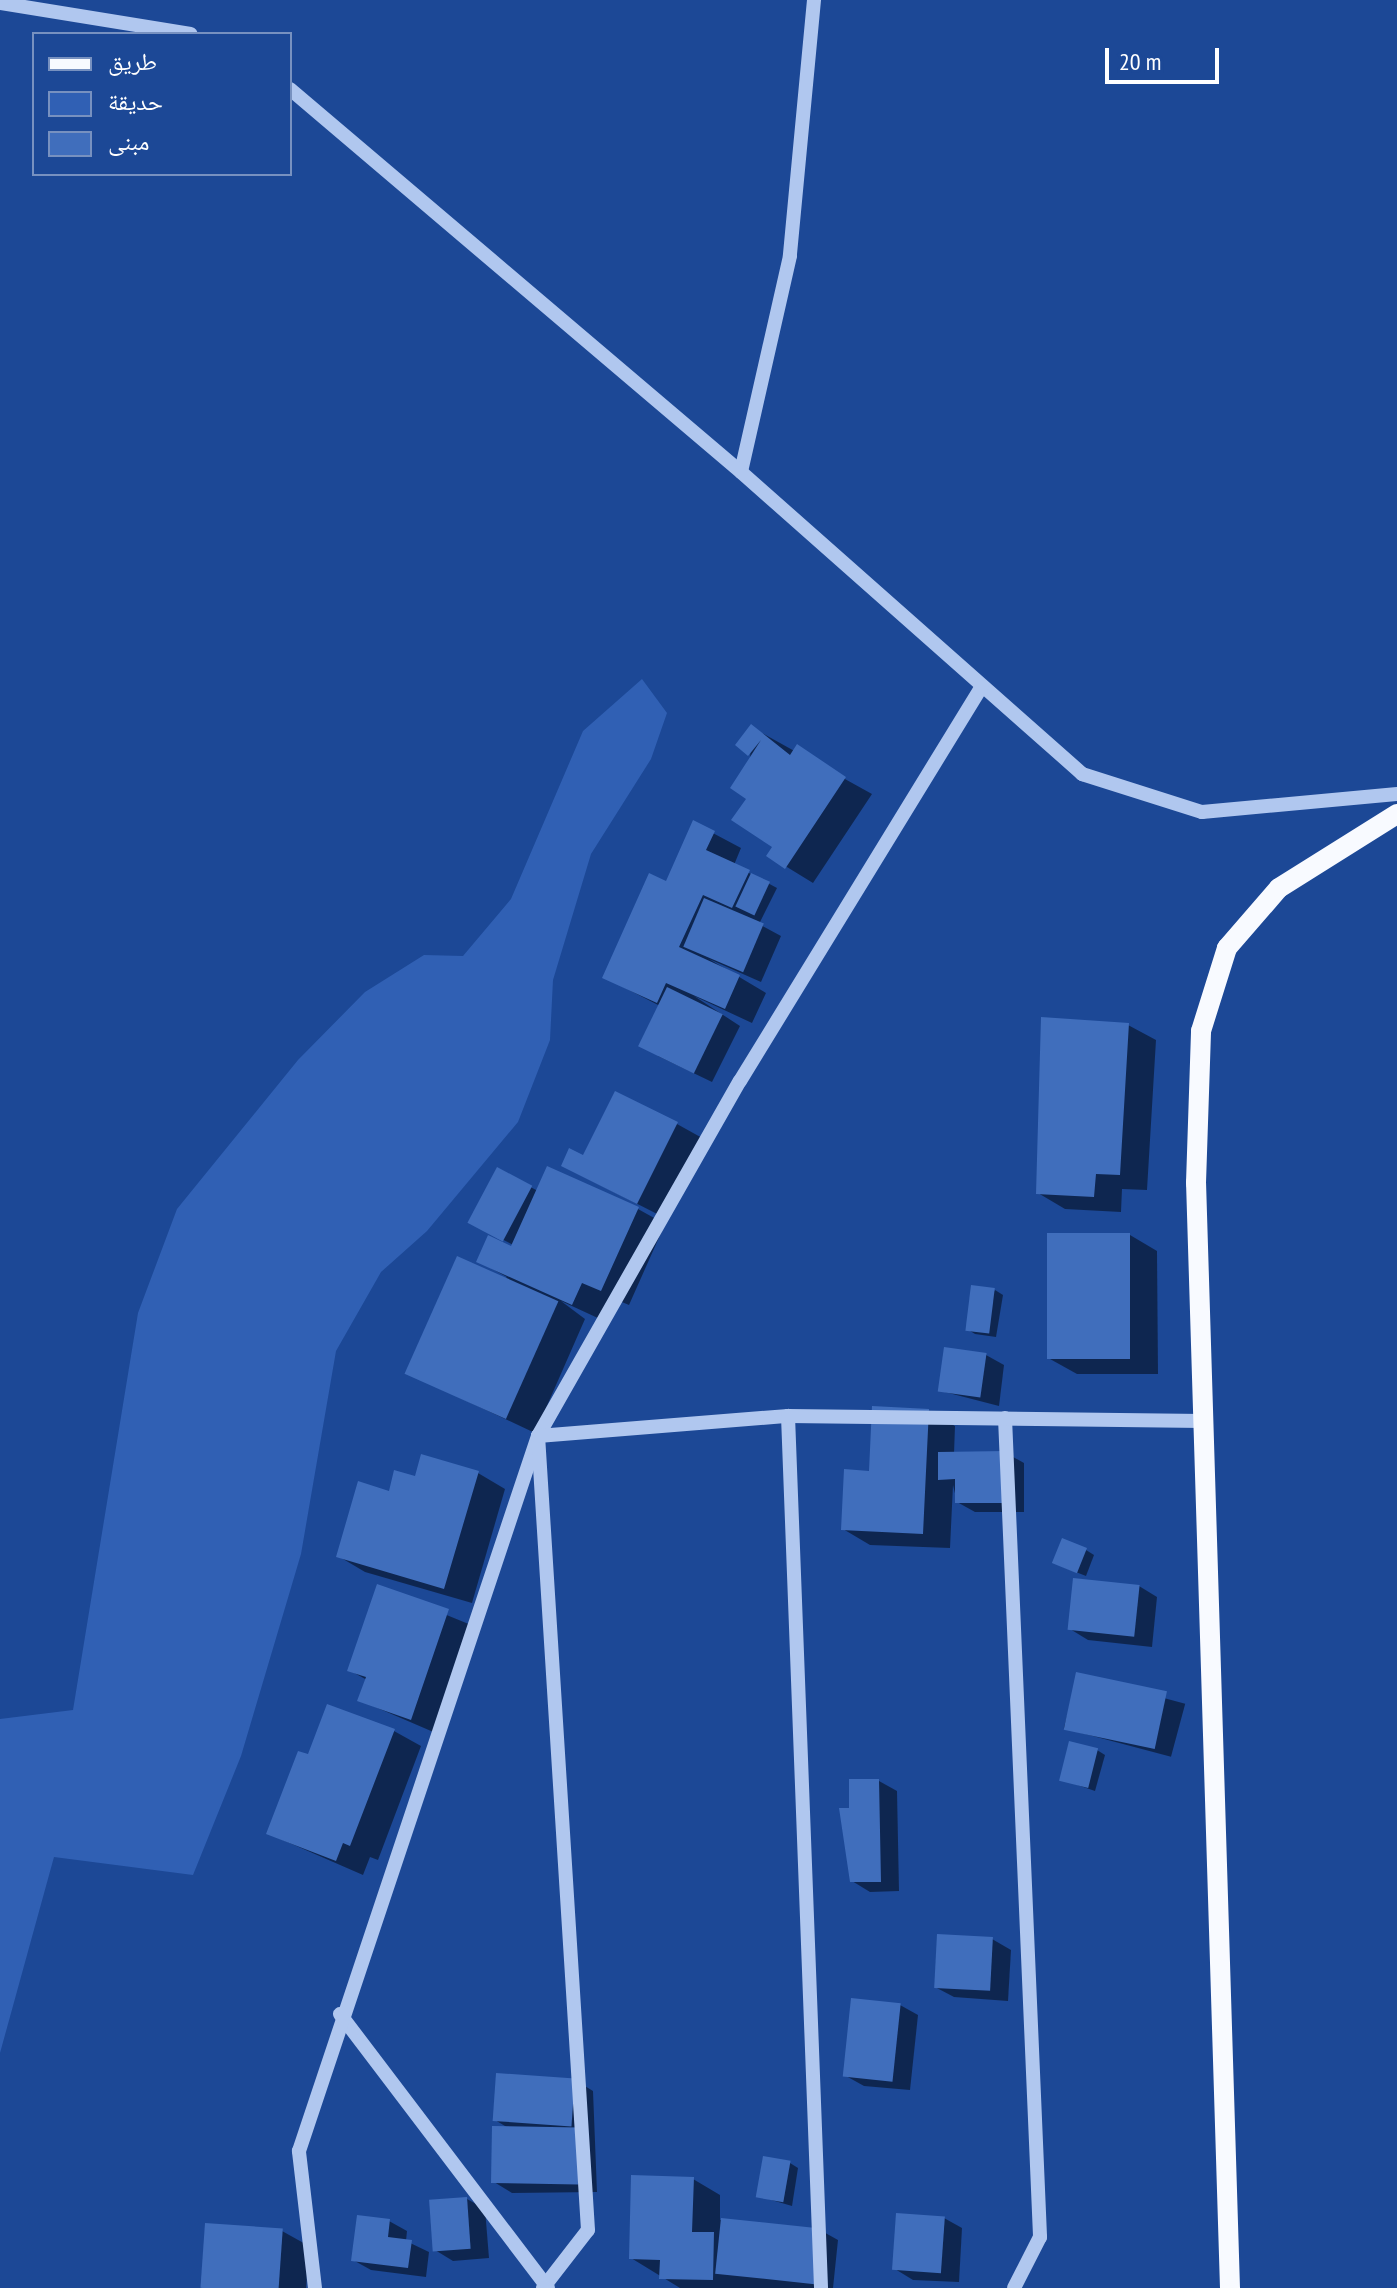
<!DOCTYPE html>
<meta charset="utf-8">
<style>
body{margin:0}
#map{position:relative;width:1397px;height:2288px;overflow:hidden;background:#1c4896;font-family:"PT Sans Narrow","Noto Naskh Arabic",sans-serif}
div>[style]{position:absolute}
.green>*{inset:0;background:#3060b4}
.shadow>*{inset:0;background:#0007;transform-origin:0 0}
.building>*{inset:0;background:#406ebc;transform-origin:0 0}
.minor>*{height:14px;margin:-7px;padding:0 7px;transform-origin:7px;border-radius:7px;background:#b0c7ef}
.major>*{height:20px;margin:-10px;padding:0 10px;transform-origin:10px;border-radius:10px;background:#f8faff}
span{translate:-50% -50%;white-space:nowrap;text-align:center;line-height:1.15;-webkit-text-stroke:8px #1c4896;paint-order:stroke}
.legend{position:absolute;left:32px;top:32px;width:260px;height:144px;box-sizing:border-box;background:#1c4896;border:2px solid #7791c0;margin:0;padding:10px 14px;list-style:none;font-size:24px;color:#fff}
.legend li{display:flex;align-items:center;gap:16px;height:40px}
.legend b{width:40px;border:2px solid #7791c0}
.scale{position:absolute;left:1105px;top:48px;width:114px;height:36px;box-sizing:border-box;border:4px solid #fff;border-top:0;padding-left:10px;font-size:24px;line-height:28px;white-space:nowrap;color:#fff;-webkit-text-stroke:6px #1c4896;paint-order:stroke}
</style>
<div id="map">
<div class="green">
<div style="clip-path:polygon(642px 679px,667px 713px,651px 759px,591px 854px,553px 980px,550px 1040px,518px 1122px,427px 1231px,381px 1272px,336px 1351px,301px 1554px,241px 1756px,193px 1875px,54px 1857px,0 2053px,0 1719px,73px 1710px,138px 1313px,177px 1209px,298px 1060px,365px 992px,424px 955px,463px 956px,511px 899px,583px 731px)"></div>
</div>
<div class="shadow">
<div style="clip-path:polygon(751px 727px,872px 794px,813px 883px,769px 856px,775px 847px,749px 798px)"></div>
<div style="clip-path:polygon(694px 823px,741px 848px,734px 865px,777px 888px,759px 924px,781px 936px,761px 982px,709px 959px,766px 993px,752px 1023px,694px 996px,740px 1026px,712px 1082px,658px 1056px,660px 1006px,604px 977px,667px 884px)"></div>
<div style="clip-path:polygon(1128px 1025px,1156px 1040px,1147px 1190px,1122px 1189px,1121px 1212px,1065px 1209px,1038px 1193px)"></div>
<div style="clip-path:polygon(677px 1124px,704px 1139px,665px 1218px,563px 1166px)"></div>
<div style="clip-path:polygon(498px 1170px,538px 1191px,638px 1209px,665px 1224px,629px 1305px,610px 1297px,600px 1319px,561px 1301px,585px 1319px,535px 1433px,407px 1373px,507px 1277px,478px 1261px,519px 1248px,488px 1232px)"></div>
<div style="clip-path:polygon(1130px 1235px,1157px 1251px,1158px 1374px,1077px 1374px,1050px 1359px)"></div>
<div style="clip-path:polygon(995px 1290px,1003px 1295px,996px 1337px,975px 1334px,967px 1329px)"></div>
<div style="clip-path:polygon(986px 1355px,1004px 1365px,999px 1406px,941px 1391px)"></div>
<div style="clip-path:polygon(928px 1411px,955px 1426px,954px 1454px,1006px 1453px,1024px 1463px,1024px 1512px,975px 1512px,957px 1502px,953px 1485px,950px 1548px,870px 1545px,843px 1529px,871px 1473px)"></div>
<div style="clip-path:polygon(478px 1473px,505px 1489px,472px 1603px,365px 1572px,338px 1556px,390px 1493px,416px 1479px)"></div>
<div style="clip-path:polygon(1086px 1550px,1094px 1555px,1086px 1576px,1063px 1567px)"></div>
<div style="clip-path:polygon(1139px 1586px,1157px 1597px,1152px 1647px,1088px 1640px,1070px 1629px)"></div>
<div style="clip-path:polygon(378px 1587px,476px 1627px,438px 1734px,359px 1700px,367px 1680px,349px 1670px)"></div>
<div style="left:1078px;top:1675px;width:111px;height:55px;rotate:15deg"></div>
<div style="clip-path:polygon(394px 1731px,421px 1746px,378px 1860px,370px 1857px,363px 1875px,269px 1834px,309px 1757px)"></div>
<div style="clip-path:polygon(1097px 1750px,1105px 1755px,1095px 1791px,1060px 1779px)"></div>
<div style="clip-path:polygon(879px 1781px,897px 1791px,899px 1891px,870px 1892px,852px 1881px,851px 1810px)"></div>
<div style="clip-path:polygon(992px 1939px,1011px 1950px,1008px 2001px,954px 1997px,935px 1987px)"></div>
<div style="clip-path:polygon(900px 2005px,918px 2015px,910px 2090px,864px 2086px,846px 2076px)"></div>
<div style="clip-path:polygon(575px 2080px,593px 2091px,597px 2192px,512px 2193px,494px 2182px,510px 2129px,495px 2120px)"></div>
<div style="clip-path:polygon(790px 2163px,798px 2168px,792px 2206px,758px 2196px)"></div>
<div style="clip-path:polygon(693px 2179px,720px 2195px,720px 2220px,820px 2230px,838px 2240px,833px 2288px,680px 2288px,631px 2258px)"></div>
<div style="clip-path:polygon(467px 2199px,485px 2209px,489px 2258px,453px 2261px,435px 2250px)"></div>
<div style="clip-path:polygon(944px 2218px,962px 2228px,959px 2282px,913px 2280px,895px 2269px)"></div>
<div style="clip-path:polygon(389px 2221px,407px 2231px,406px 2241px,429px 2252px,426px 2277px,371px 2270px,353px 2260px)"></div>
<div style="clip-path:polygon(282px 2231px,309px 2246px,306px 2288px,203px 2288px)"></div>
</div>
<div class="building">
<div style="clip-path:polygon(751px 724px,790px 755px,797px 744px,846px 777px,785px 869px,766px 856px,772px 847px,731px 820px,746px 799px,730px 788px,761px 740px,748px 756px,735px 745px)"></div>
<div style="clip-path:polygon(693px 820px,715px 831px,706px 850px,750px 870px,732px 908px,703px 895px,679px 947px,740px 975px,725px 1009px,666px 983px,657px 1003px,602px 978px,649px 873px,666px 881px)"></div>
<div style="left:751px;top:873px;width:21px;height:37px;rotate:25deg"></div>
<div style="left:704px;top:898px;width:65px;height:53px;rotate:23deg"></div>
<div style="left:667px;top:987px;width:62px;height:66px;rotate:26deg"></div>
<div style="clip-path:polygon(1041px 1017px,1129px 1023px,1120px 1175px,1096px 1174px,1094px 1197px,1036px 1194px)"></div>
<div style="clip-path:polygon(615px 1091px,678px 1122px,637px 1204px,561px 1166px,569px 1148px,583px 1155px)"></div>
<div style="clip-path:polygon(547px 1166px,639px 1207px,601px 1291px,582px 1283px,572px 1305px,476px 1262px,488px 1235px,511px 1246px)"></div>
<div style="left:497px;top:1167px;width:40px;height:63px;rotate:28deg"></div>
<div style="left:1130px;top:1233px;width:126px;height:83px;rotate:90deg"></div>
<div style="left:457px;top:1256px;width:111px;height:129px;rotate:24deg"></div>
<div style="left:971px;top:1285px;width:24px;height:46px;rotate:7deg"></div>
<div style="left:944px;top:1347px;width:43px;height:45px;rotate:8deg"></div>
<div style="clip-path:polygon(872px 1406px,929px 1409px,923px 1534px,841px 1530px,844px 1469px,869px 1471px)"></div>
<div style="clip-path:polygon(1006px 1451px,1007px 1503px,955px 1503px,955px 1479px,938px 1480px,938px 1452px)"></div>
<div style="clip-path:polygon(421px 1454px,479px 1471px,444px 1589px,336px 1557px,358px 1481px,389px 1491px,394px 1470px,415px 1476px)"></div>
<div style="left:1062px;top:1538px;width:27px;height:27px;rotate:22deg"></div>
<div style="left:1073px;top:1578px;width:67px;height:52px;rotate:6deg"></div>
<div style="clip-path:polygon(377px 1584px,449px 1609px,411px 1720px,357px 1701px,366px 1677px,347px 1671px)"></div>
<div style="left:1076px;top:1672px;width:93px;height:59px;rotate:12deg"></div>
<div style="clip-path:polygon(327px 1704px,395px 1729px,350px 1846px,343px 1843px,336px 1861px,266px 1834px,298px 1751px,308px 1754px)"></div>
<div style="left:1069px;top:1741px;width:30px;height:41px;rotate:14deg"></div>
<div style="clip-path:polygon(849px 1779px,879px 1779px,881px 1882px,850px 1882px,839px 1808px,849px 1808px)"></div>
<div style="left:937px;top:1934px;width:56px;height:54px;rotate:3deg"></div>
<div style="left:851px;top:1998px;width:50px;height:79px;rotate:6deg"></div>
<div style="left:496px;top:2073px;width:79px;height:48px;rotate:4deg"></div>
<div style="left:492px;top:2126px;width:87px;height:57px;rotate:1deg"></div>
<div style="left:763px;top:2156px;width:28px;height:42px;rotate:10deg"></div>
<div style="clip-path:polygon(631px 2175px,694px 2177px,692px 2232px,714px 2232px,713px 2280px,659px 2279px,660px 2260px,629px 2259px)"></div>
<div style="left:467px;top:2197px;width:52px;height:38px;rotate:86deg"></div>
<div style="left:896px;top:2213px;width:49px;height:57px;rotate:4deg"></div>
<div style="clip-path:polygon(357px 2215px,390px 2219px,388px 2237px,412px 2240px,408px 2268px,351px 2261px)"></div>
<div style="left:721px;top:2218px;width:100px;height:56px;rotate:6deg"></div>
<div style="left:205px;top:2223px;width:78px;height:65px;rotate:4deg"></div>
</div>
<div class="minor">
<div style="left:814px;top:0;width:257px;rotate:95.4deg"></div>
<div style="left:790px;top:256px;width:221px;rotate:102.8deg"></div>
<div style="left:741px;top:472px;width:456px;rotate:41.5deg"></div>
<div style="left:1082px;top:774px;width:126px;rotate:17.6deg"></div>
<div style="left:1202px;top:812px;width:196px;rotate:-5.3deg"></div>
<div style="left:0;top:3px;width:193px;rotate:9.2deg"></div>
<div style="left:290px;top:89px;width:592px;rotate:40.34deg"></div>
<div style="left:788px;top:1416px;width:873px;rotate:87.83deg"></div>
<div style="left:1005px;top:1418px;width:820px;rotate:87.55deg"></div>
<div style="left:1040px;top:2237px;width:57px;rotate:117deg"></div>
<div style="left:340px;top:2014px;width:344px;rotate:52.8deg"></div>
<div style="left:315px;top:2288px;width:138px;rotate:-96.7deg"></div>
<div style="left:299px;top:2151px;width:754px;rotate:-71.52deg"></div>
<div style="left:538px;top:1436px;width:408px;rotate:-60.4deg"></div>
<div style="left:740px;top:1081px;width:462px;rotate:-58.5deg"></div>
<div style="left:543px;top:2288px;width:73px;rotate:-52.2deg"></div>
<div style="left:588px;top:2230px;width:796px;rotate:-93.6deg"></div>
<div style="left:538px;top:1436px;width:251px;rotate:-4.6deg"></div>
<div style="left:788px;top:1416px;width:415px;rotate:0.7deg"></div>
</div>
<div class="major">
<div style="left:1230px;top:2288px;width:1106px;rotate:-91.76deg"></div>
<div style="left:1196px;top:1183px;width:152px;rotate:-88.1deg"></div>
<div style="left:1201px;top:1031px;width:87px;rotate:-72.6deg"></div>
<div style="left:1227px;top:948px;width:79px;rotate:-49.1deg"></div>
<div style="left:1279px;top:888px;width:139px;rotate:-32.1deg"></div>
</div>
<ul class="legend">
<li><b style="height:10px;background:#f8faff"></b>طريق</li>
<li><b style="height:22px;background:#3060b4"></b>حديقة</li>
<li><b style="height:22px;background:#406ebc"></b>مبنى</li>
</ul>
<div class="scale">20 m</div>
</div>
